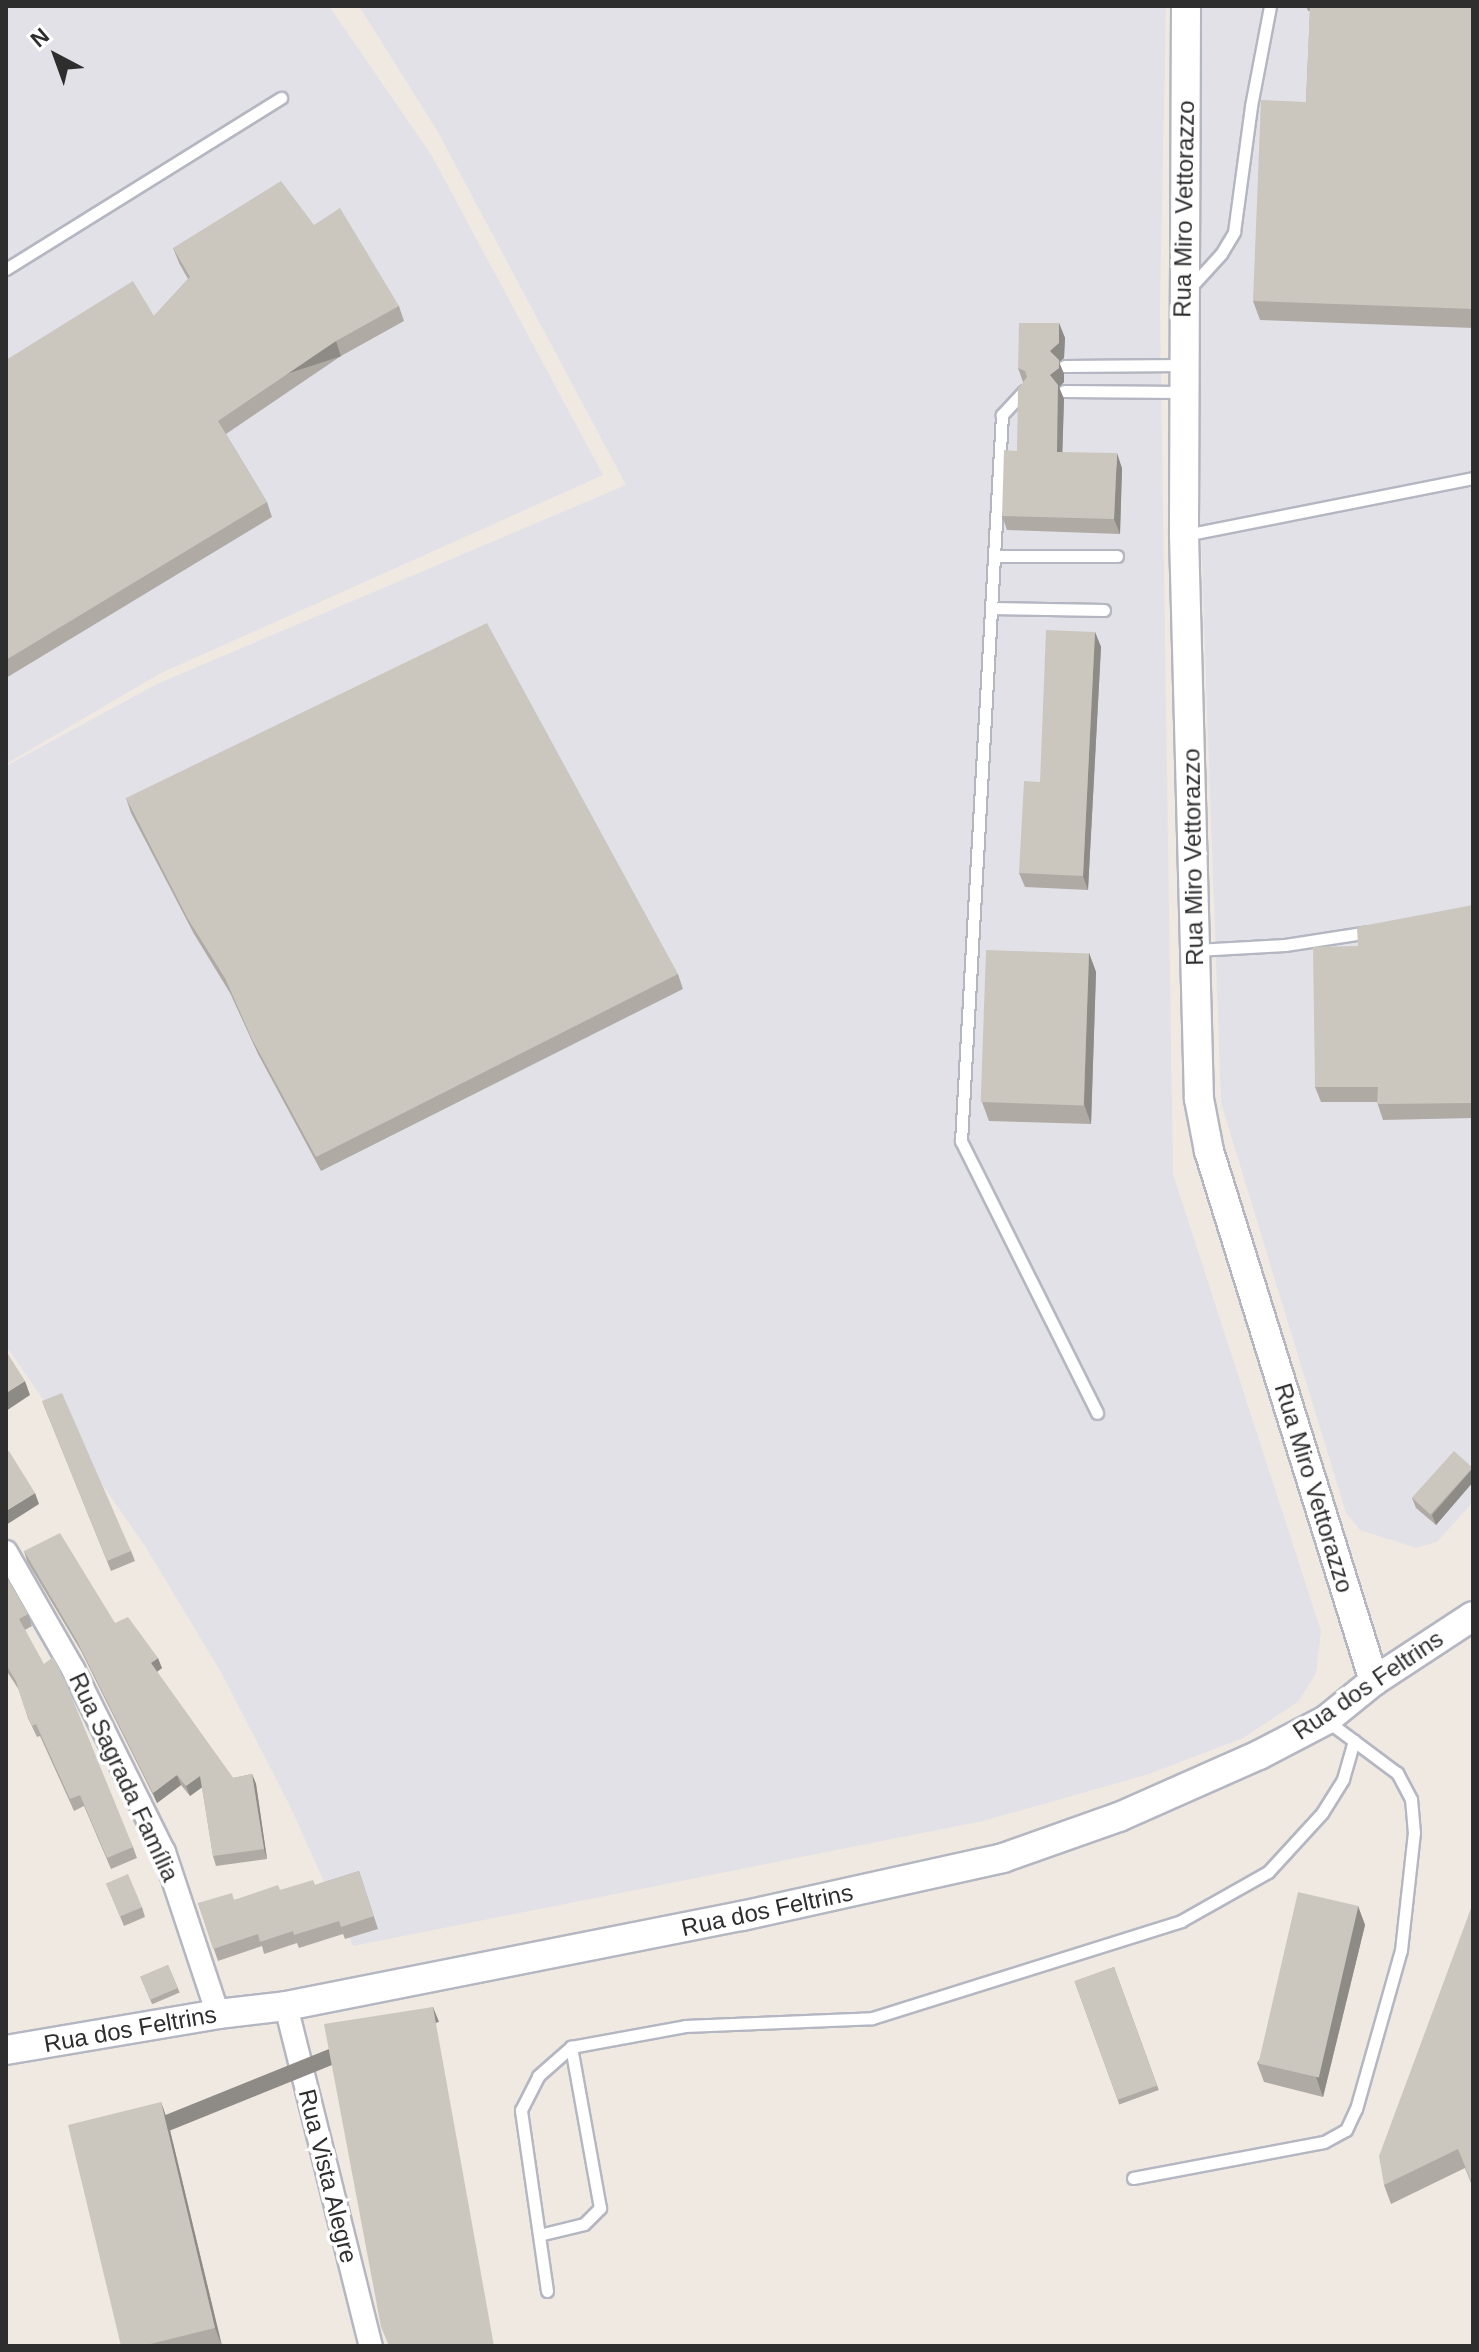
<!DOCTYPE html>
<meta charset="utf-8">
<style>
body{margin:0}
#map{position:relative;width:1479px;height:2352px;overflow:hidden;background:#efe9e1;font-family:Helvetica,sans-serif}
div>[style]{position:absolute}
.industrial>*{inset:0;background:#e3e1e8}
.roads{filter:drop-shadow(2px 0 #b4b7c1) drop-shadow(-2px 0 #b4b7c1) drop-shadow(0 2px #b4b7c1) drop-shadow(0 -2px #b4b7c1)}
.service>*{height:11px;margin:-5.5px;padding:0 5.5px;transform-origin:5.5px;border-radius:5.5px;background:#fff}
.minor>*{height:22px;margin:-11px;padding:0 11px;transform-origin:11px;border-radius:11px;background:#fff}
.tertiary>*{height:28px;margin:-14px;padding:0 14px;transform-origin:14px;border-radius:14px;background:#fff}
.wall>*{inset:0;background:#afaba4;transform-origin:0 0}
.shaded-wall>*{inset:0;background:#8e8b86;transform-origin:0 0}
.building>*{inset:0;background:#cbc7bf;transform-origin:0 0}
span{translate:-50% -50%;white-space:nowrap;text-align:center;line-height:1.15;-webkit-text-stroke:7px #fff;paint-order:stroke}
.street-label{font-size:24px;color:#2e2e2e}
.frame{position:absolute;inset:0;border:8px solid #2e2e2e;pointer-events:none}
.north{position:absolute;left:16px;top:16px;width:80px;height:80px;-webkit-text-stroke:6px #fff;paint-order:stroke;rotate:319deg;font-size:22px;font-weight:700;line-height:32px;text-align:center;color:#2e2e2e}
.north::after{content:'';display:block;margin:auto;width:28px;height:36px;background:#2e2e2e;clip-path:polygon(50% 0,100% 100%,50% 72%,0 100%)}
</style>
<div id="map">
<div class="industrial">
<div style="clip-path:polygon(6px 6px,329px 6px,432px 156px,603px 475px,159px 674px,6px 764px)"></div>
<div style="clip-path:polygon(359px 6px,1166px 6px,1160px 309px,1173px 1174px,1321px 1631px,1316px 1673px,1298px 1702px,1243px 1738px,1149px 1774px,983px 1821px,353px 1946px,290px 1806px,222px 1674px,145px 1546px,6px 1346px,6px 766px,157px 684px,626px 485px,438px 132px)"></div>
<div style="clip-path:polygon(1201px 6px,1473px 6px,1473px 1502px,1437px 1542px,1416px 1548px,1360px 1530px,1346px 1513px,1221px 1103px,1200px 508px)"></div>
</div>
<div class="roads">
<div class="service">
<div style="left:6px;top:269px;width:324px;rotate:-31.9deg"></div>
<div style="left:1189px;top:289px;width:47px;rotate:-47.6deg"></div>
<div style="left:1221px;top:254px;width:26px;rotate:-59deg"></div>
<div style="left:1234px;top:232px;width:127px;rotate:-82.3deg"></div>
<div style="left:1251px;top:106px;width:102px;rotate:-79.2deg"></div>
<div style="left:1064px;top:366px;width:119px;rotate:-0.5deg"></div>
<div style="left:1024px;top:391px;width:33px;rotate:133deg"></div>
<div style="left:1002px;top:415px;width:727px;rotate:93.23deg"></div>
<div style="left:961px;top:1141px;width:304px;rotate:63.4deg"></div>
<div style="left:1064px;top:391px;width:118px;rotate:0.5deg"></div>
<div style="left:1185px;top:535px;width:294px;rotate:-11.2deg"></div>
<div style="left:995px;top:556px;width:122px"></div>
<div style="left:991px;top:608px;width:113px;rotate:1deg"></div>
<div style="left:1196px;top:950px;width:89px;rotate:-3.2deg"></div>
<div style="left:1285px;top:945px;width:85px;rotate:-8.8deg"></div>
<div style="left:1133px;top:2178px;width:194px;rotate:-10.7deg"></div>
<div style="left:1324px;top:2142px;width:25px;rotate:-29deg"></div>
<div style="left:1346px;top:2130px;width:23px;rotate:-65deg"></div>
<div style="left:1356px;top:2109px;width:165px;rotate:-74.2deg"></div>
<div style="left:1401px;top:1950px;width:118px;rotate:-83.7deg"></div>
<div style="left:1414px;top:1833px;width:34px;rotate:-95deg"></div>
<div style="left:1411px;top:1799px;width:30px;rotate:-118deg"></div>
<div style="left:1397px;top:1773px;width:89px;rotate:-143.3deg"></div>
<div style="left:539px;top:2235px;width:46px;rotate:-13.7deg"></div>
<div style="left:584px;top:2224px;width:23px;rotate:-45deg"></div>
<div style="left:600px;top:2208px;width:164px;rotate:-100.2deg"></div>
<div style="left:547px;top:2291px;width:183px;rotate:-98.2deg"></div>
<div style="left:521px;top:2110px;width:38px;rotate:-63deg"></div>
<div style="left:538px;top:2076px;width:44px;rotate:-41.3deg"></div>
<div style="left:571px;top:2047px;width:116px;rotate:-10.4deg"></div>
<div style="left:685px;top:2026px;width:187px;rotate:-2.4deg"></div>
<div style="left:872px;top:2018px;width:324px;rotate:-17.4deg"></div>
<div style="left:1181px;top:1921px;width:100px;rotate:-29.4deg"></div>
<div style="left:1268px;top:1872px;width:80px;rotate:-47.5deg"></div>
<div style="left:1322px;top:1813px;width:40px;rotate:-58deg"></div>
<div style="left:1343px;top:1779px;width:40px;rotate:-74deg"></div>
</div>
<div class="minor">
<div style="left:6px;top:1552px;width:135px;rotate:60.2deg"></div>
<div style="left:73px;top:1669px;width:204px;rotate:63.6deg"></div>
<div style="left:164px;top:1852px;width:171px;rotate:71.6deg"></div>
<div style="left:286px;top:2006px;width:350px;rotate:76deg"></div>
</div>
<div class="tertiary">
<div style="left:1186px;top:6px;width:529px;rotate:90.22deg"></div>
<div style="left:1184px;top:535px;width:564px;rotate:88.48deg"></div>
<div style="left:1199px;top:1099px;width:53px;rotate:79.1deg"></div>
<div style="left:1209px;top:1151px;width:555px;rotate:72.71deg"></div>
<div style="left:6px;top:2050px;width:215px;rotate:-9.6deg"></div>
<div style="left:218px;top:2014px;width:68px;rotate:-6.7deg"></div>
<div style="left:286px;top:2006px;width:465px;rotate:-11.2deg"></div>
<div style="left:742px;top:1916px;width:267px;rotate:-12.5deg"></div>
<div style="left:1003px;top:1858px;width:123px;rotate:-19.5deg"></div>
<div style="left:1119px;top:1817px;width:153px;rotate:-23.9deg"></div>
<div style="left:1259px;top:1755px;width:76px;rotate:-27.6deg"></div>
<div style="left:1326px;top:1720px;width:62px;rotate:-39.1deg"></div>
<div style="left:1374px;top:1681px;width:118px;rotate:-33.3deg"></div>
</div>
</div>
<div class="wall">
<div style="clip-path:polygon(1306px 6px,1473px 6px,1473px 328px,1260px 320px,1253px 301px,1306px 102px,1310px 11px,1308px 11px)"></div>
<div style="clip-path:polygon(314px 225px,399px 306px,404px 321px,341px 356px,226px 434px,267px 502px,272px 517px,6px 678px,6px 360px,154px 316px,188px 279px,179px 263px,173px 248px)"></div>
<div style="clip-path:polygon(1059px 323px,1065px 338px,1064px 358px,1059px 362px,1064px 374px,1064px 382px,1059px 387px,1064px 399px,1062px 452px,1122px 468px,1120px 534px,1007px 530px,1002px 516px,1017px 451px,1023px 382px,1018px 368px)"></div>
<div style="clip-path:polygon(1095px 632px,1101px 647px,1088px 890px,1025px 887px,1019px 873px,1040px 782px)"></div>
<div style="clip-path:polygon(126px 798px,678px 974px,683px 989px,321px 1171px,258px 1054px,230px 993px,194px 934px,131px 813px)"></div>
<div style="clip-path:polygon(1473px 905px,1473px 1118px,1383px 1120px,1377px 1102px,1321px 1102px,1315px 1087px,1358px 946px)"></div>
<div style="clip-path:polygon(1089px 953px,1096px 972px,1091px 1124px,989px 1121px,982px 1102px)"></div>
<div style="clip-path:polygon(42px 1401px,131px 1551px,135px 1561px,111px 1571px)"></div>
<div style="clip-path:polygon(1473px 1468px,1473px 1482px,1436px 1525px,1416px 1508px,1412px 1498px)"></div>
<div style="clip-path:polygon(24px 1551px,115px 1623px,162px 1668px,157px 1672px,233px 1778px,252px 1774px,256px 1784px,267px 1859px,216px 1866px,213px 1856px,202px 1787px,190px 1796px,181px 1785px,157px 1803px,81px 1651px,27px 1561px)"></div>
<div style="clip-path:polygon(6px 1576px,28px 1614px,32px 1626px,25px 1630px,133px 1847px,137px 1858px,111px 1869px,84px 1806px,74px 1811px,40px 1736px,37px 1737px,28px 1718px,19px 1690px,6px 1670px)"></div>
<div style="clip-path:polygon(359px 1871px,378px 1929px,345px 1939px,343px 1934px,299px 1948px,297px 1943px,264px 1954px,262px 1946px,218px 1961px,198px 1903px,234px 1900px,280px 1890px,315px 1885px)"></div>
<div style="clip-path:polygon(106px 1883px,142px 1907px,145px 1917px,124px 1926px)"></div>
<div style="clip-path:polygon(1473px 1903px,1473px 2188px,1465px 2168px,1391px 2204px,1384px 2185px)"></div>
<div style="clip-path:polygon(1358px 1906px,1365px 1925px,1323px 2097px,1264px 2082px,1257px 2063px)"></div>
<div style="left:168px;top:1965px;width:30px;height:30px;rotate:67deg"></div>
<div style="left:1114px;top:1967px;width:131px;height:42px;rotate:70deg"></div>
<div style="clip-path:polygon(161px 2102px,168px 2122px,222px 2346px,121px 2346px)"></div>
</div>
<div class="shaded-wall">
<div style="clip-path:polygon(1059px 323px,1065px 338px,1064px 358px,1059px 362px,1064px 374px,1064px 382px,1059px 387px,1064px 399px,1062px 466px,1057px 452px,1050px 375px,1050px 351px)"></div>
<div style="left:336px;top:341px;width:16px;height:143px;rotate:72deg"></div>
<div style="clip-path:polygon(1117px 453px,1122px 468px,1120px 534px,1114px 519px)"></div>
<div style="clip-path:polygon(1095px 632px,1101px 647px,1088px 890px,1083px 876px)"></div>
<div style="clip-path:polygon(1089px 953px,1096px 972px,1091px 1124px,1084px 1104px)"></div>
<div style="clip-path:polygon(25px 1381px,30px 1395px,6px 1411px,6px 1393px)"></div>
<div style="clip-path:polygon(1473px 1468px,1473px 1482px,1436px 1525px,1432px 1515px)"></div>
<div style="clip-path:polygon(35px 1493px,39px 1504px,6px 1525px,6px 1511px)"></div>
<div style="clip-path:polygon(158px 1658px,162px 1668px,155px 1673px,151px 1663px)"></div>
<div style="clip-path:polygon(252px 1774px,256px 1784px,267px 1859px,264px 1849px)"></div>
<div style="clip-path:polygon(177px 1775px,181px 1785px,157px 1803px,153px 1793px)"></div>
<div style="clip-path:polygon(200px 1776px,204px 1786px,190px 1796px,186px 1786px)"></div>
<div style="clip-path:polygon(1358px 1906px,1365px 1925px,1323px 2097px,1316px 2077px)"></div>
<div style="left:433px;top:2007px;width:16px;height:344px;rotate:68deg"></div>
<div style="clip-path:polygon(161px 2102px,168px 2122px,222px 2346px,215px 2328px)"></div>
</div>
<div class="building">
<div style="clip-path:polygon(1310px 6px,1473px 6px,1473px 309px,1253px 301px,1261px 100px,1306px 102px)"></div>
<div style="clip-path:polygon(281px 181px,314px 225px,340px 208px,399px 306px,336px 341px,218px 421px,267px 502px,6px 660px,6px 360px,133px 281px,154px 316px,190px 277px,173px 248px)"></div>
<div style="clip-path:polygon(1019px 323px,1059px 323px,1059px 343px,1050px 351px,1059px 360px,1059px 368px,1050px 375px,1058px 385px,1057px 452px,1117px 453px,1114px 519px,1002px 516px,1004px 450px,1017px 451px,1018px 389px,1027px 377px,1025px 371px,1018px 368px)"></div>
<div style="clip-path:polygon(487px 623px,678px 974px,316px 1157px,252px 1039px,225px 978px,188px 919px,126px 798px)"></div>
<div style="clip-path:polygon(1046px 630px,1095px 632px,1083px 876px,1019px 873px,1024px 781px,1040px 782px)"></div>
<div style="clip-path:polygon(1473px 905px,1473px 1103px,1377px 1104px,1378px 1087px,1315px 1087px,1313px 947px,1358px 946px,1357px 927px)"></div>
<div style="left:986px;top:950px;width:103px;height:152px;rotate:2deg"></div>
<div style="clip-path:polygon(6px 1351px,25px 1381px,6px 1393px)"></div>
<div style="clip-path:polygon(62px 1393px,131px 1551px,107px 1561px,42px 1401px)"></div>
<div style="clip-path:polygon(9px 1451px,35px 1493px,6px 1511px,6px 1453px)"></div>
<div style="left:1454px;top:1451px;width:25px;height:63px;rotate:42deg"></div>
<div style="clip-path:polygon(60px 1533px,115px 1623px,128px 1617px,158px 1658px,151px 1663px,233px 1778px,252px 1774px,264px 1849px,213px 1856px,200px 1776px,186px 1786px,177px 1775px,153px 1793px,77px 1641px,24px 1551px)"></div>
<div style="clip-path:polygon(6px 1576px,28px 1614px,19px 1619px,44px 1664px,53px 1657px,66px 1683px,133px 1847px,107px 1858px,80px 1795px,70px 1799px,36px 1724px,32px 1726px,24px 1707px,16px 1681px,6px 1665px)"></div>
<div style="clip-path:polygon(359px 1871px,374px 1916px,341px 1927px,339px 1921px,294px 1935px,293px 1931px,260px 1942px,258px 1934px,213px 1949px,198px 1903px,232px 1893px,234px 1900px,278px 1885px,280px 1890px,313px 1880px,315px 1885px)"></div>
<div style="left:128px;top:1874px;width:36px;height:24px;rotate:67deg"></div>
<div style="left:1298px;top:1892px;width:62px;height:176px;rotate:13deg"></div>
<div style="clip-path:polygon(1473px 1903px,1473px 2186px,1458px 2149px,1384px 2185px,1379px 2156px)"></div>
<div style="left:168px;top:1965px;width:25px;height:30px;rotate:67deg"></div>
<div style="left:1114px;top:1967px;width:126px;height:42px;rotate:70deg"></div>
<div style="clip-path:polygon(433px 2007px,494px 2346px,389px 2346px,381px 2327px,324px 2024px)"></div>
<div style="clip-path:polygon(161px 2102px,215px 2328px,142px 2346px,121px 2346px,68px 2125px)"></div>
</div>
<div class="street-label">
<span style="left:1184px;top:209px;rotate:-89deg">Rua Miro Vettorazzo</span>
<span style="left:1193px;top:857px;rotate:-91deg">Rua Miro Vettorazzo</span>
<span style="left:1314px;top:1488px;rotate:73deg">Rua Miro Vettorazzo</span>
<span style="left:1368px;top:1685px;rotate:-34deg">Rua dos Feltrins</span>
<span style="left:124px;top:1777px;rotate:65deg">Rua Sagrada Família</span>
<span style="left:767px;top:1910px;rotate:-12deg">Rua dos Feltrins</span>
<span style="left:130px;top:2029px;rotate:-10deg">Rua dos Feltrins</span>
<span style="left:328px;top:2176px;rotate:76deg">Rua Vista Alegre</span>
</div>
<div class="frame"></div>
<div class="north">N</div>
</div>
